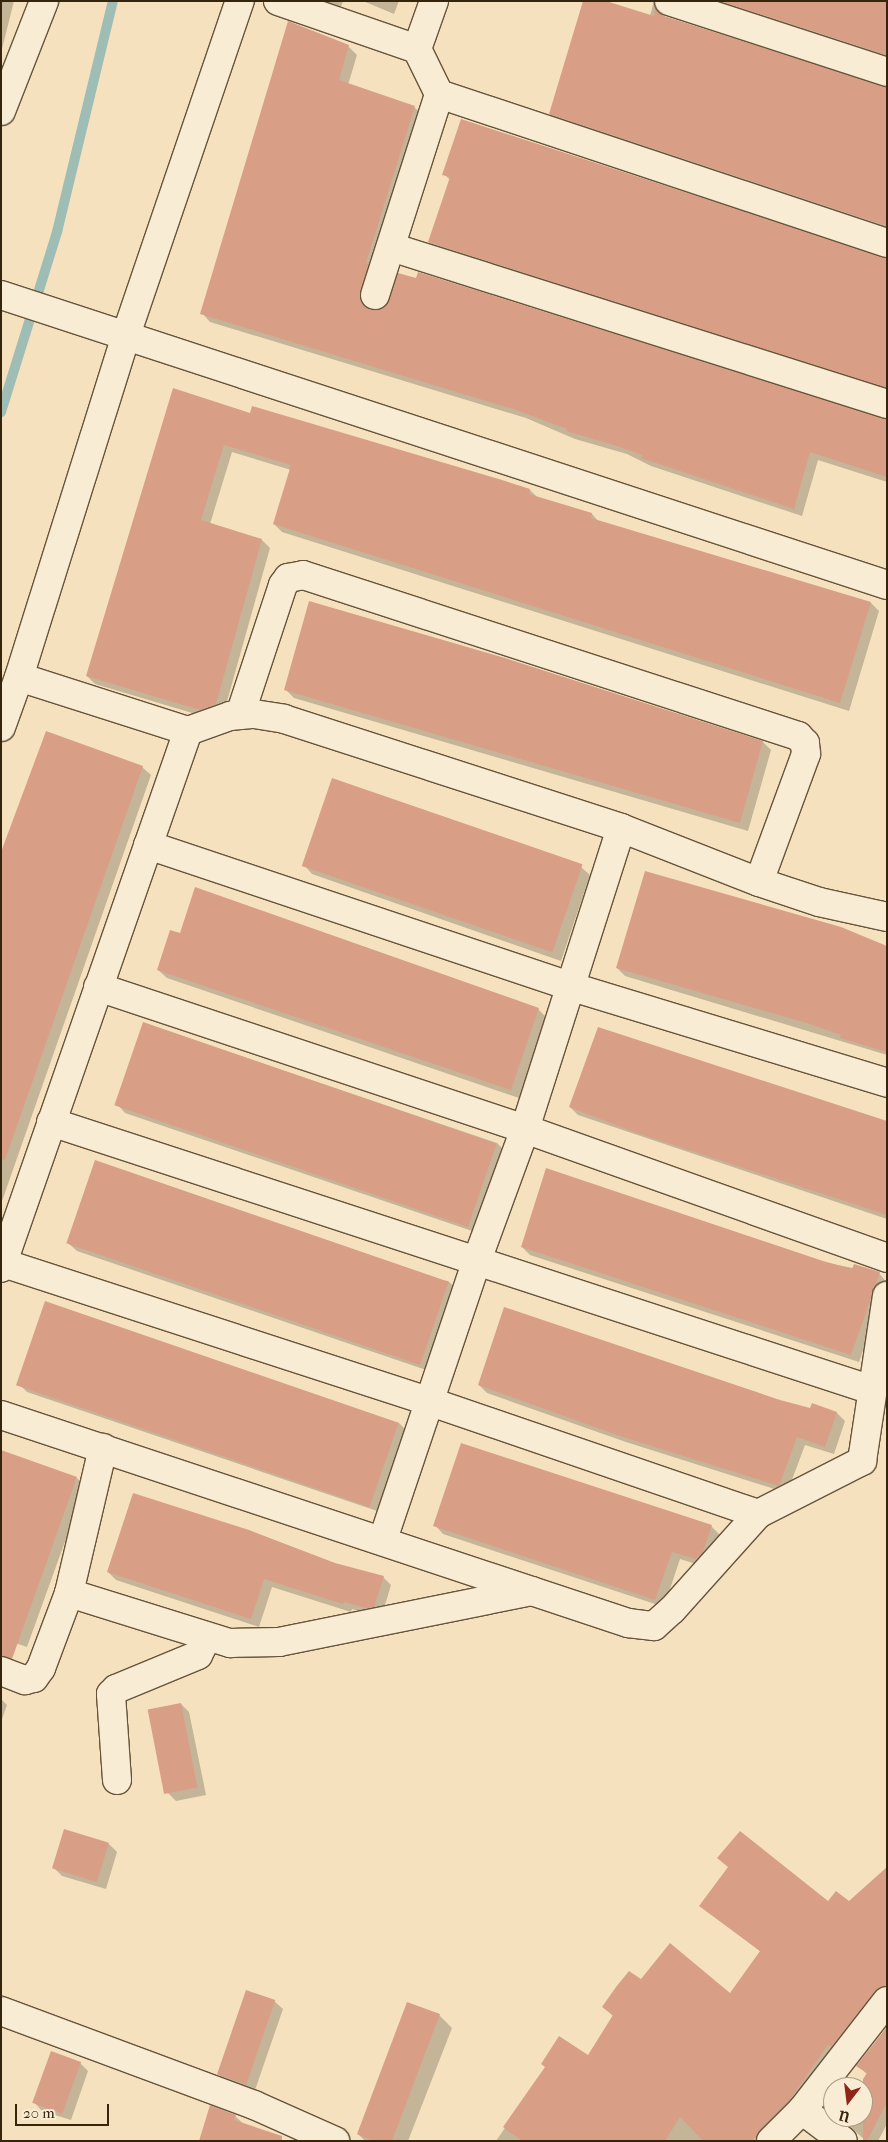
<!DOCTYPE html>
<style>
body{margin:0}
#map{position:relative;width:888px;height:2142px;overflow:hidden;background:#f6e1bf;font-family:"IM FELL French Canon",serif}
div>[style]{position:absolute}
.shadow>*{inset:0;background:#0003}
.stream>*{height:10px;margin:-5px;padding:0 5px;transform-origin:5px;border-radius:5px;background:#9dbdb5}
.building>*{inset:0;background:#d99f86;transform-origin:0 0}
.roads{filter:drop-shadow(1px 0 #66543a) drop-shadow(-1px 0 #66543a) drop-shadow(0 1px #66543a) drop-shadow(0 -1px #66543a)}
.minor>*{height:28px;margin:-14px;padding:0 14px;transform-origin:14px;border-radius:14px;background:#f9ecd5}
.secondary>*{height:28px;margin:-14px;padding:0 14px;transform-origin:14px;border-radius:14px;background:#f9ecd5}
span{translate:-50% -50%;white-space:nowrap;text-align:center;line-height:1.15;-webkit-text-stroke:4px #f9ecd5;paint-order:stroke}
.frame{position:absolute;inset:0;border:2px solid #36250d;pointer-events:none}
.north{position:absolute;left:823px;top:2077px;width:50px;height:50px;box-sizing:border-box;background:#f9ecd5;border:1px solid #ab9c85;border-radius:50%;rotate:195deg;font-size:14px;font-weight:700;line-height:20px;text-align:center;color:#36250d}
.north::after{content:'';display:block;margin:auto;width:18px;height:22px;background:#8f2418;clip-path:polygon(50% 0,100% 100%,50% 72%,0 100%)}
.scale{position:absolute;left:15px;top:2104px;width:94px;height:22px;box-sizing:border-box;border:2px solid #36250d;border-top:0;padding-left:6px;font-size:15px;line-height:18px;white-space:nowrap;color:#36250d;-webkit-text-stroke:4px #f9ecd5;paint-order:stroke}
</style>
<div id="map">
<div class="shadow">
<div style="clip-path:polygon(1px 1px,14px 1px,1px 53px)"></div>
<div style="clip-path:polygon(317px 1px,343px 1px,340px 10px)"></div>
<div style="clip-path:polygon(363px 1px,399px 1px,394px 14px)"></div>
<div style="clip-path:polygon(654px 1px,664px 1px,662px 5px,664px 17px,887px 88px,887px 231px,558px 122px,550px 114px,650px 16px)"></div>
<div style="clip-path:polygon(706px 1px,887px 1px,887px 60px)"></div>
<div style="clip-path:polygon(348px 46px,357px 55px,348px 85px,414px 107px,423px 115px,376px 273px,369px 310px,887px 419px,887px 482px,818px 460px,802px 516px,651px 466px,627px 454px,575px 439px,526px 418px,210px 322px,202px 313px)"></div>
<div style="clip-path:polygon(444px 174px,887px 258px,887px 392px,438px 250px,429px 242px,450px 180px)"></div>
<div style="clip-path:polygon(173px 390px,251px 415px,530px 490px,538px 498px,592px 514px,599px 522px,871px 603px,879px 611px,849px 711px,282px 532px,274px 524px,291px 470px,232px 452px,210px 524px,262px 540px,270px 548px,224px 712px,209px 718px,95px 684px,87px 676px)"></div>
<div style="clip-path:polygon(285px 689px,763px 742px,771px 750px,748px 831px,294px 698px)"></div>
<div style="clip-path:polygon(142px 767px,151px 775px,1px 1204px,1px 856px)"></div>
<div style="clip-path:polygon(304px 865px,581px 867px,590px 875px,561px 961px,312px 874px)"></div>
<div style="clip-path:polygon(887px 948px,887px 1055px,625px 976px,617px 968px)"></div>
<div style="clip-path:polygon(158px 970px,538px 1009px,546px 1017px,519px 1098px,167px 978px)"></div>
<div style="clip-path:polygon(144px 1023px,497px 1143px,505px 1151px,478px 1233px,125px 1113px,117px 1104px)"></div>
<div style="clip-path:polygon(570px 1107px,887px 1122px,887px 1219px,578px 1115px)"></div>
<div style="clip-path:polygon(68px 1243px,448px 1281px,457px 1289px,429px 1371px,77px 1251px)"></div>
<div style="clip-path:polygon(522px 1247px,822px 1262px,879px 1273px,887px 1283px,859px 1362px,530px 1255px)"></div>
<div style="clip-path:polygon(19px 1384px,399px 1423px,407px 1431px,380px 1512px,27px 1392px)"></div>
<div style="clip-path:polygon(479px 1385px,780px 1402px,811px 1410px,813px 1405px,837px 1413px,845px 1421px,834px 1454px,805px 1445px,787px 1493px,626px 1442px,487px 1393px)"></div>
<div style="clip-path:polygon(77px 1478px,85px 1486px,27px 1647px,1px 1638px)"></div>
<div style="clip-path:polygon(435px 1525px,711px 1526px,720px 1535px,711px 1561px,705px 1567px,680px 1559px,664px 1607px,443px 1534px)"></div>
<div style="clip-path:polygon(334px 1564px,383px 1577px,391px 1585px,382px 1615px,375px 1616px,352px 1609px,351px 1612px,272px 1587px,259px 1627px,116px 1580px,108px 1572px)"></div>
<div style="clip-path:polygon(1px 1699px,7px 1705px,1px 1722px)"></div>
<div style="clip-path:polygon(181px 1704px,189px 1712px,206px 1795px,176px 1801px,168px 1793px)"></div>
<div style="clip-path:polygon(109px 1844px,117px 1852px,106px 1889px,62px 1876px,53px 1867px)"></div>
<div style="clip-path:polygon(887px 1880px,887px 1997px,767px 2141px,496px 2141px,546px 2068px,588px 2057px,614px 2017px,603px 2007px,642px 1980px,730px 1995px,761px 1952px,701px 1906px,849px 1903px)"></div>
<div style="clip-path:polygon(274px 2001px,283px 2009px,254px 2093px,227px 2083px,219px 2075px)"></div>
<div style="clip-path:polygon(439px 2015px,452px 2028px,408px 2141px,365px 2141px,358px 2134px)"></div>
<div style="clip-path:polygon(887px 2027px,887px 2124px,878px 2141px,866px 2141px,844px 2121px,846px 2117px,863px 2117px,862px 2087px,868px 2075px,858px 2066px)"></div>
<div style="clip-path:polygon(80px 2063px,88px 2071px,71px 2120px,42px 2111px,34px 2102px)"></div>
<div style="clip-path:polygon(235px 2116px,249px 2129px,284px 2141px,200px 2141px)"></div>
</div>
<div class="stream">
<div style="left:1px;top:412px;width:189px;rotate:-72.7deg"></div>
<div style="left:57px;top:232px;width:238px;rotate:-76.4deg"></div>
</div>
<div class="building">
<div style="clip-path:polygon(583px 1px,606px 1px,654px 16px,655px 8px,664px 16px,887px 87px,887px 226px,549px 114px)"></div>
<div style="clip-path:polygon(720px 1px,887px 1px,887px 55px)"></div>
<div style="clip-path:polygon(288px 21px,349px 45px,339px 80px,415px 106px,366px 263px,369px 264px,360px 298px,364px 306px,371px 310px,385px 307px,398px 273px,416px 278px,418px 272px,887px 419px,887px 477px,810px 452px,794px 509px,641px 458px,642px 455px,617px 446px,566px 431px,567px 429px,516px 410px,200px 314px)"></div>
<div style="clip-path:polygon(461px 119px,887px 258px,887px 388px,428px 242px,450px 177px,442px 175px)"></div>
<div style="clip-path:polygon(173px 388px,250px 413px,252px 406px,502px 480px,530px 489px,529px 494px,592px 513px,591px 518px,871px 602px,840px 703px,273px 524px,291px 465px,224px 445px,201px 520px,262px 539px,216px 704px,200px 710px,86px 676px)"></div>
<div style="clip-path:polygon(309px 601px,505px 658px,763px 741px,740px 823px,284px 690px)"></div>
<div style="clip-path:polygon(46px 731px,143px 766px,5px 1160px,1px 1159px,1px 852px)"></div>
<div style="left:332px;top:778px;width:265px;height:93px;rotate:19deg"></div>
<div style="clip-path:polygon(645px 871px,841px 927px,887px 946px,887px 1052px,840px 1038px,841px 1035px,810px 1024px,616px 968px)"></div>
<div style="clip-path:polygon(195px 887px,539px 1008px,511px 1090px,157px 970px,170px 930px,180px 933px)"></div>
<div style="left:143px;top:1022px;width:374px;height:88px;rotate:19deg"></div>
<div style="clip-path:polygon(598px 1027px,887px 1121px,887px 1215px,634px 1132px,569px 1107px)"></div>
<div style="left:95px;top:1160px;width:374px;height:88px;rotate:19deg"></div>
<div style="clip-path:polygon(546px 1168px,823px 1261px,852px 1269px,854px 1264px,880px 1272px,851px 1355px,521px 1247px)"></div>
<div style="left:45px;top:1301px;width:374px;height:89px;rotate:19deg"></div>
<div style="clip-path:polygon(504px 1307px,780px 1400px,810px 1408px,812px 1403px,837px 1412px,825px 1447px,797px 1437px,779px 1486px,617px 1435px,478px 1385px)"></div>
<div style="clip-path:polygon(461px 1443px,712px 1525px,703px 1552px,696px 1559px,672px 1552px,655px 1600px,433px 1526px)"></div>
<div style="clip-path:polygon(1px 1450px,77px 1477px,12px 1659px,1px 1656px)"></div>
<div style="clip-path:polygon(133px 1493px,249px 1530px,335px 1563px,384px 1576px,374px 1607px,366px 1608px,344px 1602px,343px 1604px,264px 1579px,251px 1619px,107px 1572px)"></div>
<div style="left:181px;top:1703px;width:86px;height:34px;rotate:79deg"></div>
<div style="left:64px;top:1829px;width:47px;height:41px;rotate:17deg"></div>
<div style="clip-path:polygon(740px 1831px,828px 1901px,836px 1891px,849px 1901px,887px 1867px,887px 1986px,875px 1991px,831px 2047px,828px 2045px,788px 2102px,752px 2141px,703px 2141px,680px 2117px,665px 2141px,522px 2141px,503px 2127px,545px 2067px,541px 2064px,559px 2036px,588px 2055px,613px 2015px,602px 2007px,616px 1987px,629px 1971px,641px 1979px,670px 1943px,730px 1993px,760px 1951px,699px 1906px,728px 1867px,717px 1858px)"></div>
<div style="left:246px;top:1990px;width:31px;height:89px;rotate:19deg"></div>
<div style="clip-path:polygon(407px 2002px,440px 2014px,392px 2141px,373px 2141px,357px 2134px)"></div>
<div style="clip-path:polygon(887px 2027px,887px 2102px,867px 2141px,863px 2141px,863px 2079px,867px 2073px,856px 2066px)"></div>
<div style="left:51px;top:2051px;width:32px;height:55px;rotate:20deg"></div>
<div style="clip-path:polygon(210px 2105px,236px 2115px,234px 2120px,282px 2136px,282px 2141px,199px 2141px)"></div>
</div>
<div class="roads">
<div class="minor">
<div style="left:278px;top:1px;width:147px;rotate:19.1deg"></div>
<div style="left:417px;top:49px;width:51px;rotate:-70.5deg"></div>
<div style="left:669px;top:1px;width:229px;rotate:18deg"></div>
<div style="left:417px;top:49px;width:50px;rotate:63.9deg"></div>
<div style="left:439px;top:94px;width:472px;rotate:18.4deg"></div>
<div style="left:391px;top:247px;width:520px;rotate:17.56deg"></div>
<div style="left:1px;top:295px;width:932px;rotate:18.12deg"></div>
<div style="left:375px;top:295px;width:211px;rotate:-72.3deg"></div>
<div style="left:240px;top:715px;width:137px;rotate:-71.7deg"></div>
<div style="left:283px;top:585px;width:9px;rotate:-54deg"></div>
<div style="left:288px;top:578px;width:15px;rotate:-11deg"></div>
<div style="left:303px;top:575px;width:521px;rotate:18.02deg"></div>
<div style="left:798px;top:736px;width:10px;rotate:45deg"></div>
<div style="left:805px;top:743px;width:11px;rotate:85deg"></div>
<div style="left:806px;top:754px;width:136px;rotate:110.2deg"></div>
<div style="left:1px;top:727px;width:53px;rotate:-70.2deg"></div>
<div style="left:188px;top:731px;width:45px;rotate:-19.7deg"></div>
<div style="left:230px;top:716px;width:24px;rotate:-5deg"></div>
<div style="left:254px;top:714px;width:30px;rotate:9deg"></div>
<div style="left:284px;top:719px;width:354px;rotate:17.9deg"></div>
<div style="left:621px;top:828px;width:316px;rotate:107.7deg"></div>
<div style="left:525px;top:1129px;width:140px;rotate:110.1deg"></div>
<div style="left:477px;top:1260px;width:295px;rotate:108.6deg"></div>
<div style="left:621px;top:828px;width:148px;rotate:21.4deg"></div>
<div style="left:759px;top:882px;width:63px;rotate:18.4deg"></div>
<div style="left:819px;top:902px;width:70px;rotate:12.4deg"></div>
<div style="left:148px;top:845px;width:447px;rotate:18.5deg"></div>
<div style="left:572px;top:987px;width:329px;rotate:16.9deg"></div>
<div style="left:98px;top:987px;width:450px;rotate:18.4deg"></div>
<div style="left:525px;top:1129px;width:384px;rotate:19.6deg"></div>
<div style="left:51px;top:1122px;width:864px;rotate:18.08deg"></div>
<div style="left:3px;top:1263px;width:450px;rotate:18deg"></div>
<div style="left:431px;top:1402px;width:346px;rotate:18.9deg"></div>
<div style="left:1px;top:1268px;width:569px;rotate:-70.8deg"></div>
<div style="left:188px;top:731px;width:177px;rotate:-162.3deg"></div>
<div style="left:19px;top:677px;width:358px;rotate:-72.6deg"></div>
<div style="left:126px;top:335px;width:353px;rotate:-71.2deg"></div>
<div style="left:1px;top:1415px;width:661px;rotate:18.35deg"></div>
<div style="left:628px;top:1623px;width:26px;rotate:7deg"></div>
<div style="left:654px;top:1626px;width:24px;rotate:-42deg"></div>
<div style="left:672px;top:1610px;width:129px;rotate:-48.1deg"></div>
<div style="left:758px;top:1514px;width:117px;rotate:-27deg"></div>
<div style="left:862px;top:1461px;width:167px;rotate:-81.4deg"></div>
<div style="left:69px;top:1593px;width:169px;rotate:17.3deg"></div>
<div style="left:230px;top:1643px;width:49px;rotate:-1.2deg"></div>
<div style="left:279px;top:1642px;width:258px;rotate:-11.4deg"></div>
<div style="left:1px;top:1671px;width:26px;rotate:21deg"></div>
<div style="left:25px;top:1680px;width:9px;rotate:-13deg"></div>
<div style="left:34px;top:1678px;width:12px;rotate:-55deg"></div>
<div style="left:41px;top:1668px;width:80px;rotate:-69.5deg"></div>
<div style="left:69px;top:1593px;width:149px;rotate:-76.8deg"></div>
<div style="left:117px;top:1780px;width:86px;rotate:-94deg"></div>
<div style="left:111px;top:1694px;width:7px;rotate:-45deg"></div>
<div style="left:116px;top:1689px;width:89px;rotate:-22.5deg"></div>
<div style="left:198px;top:1655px;width:20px;rotate:-63deg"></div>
<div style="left:1px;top:2011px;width:270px;rotate:20.4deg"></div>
<div style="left:254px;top:2105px;width:89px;rotate:24deg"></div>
<div style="left:802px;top:2110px;width:51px;rotate:37.1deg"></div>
<div style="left:771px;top:2141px;width:44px;rotate:-45deg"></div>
<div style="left:802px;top:2110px;width:138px;rotate:-52.1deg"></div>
</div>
<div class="secondary">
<div style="left:1px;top:111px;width:118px;rotate:-68.6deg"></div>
</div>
</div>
<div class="frame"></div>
<div class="north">U</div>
<div class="scale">20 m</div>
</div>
